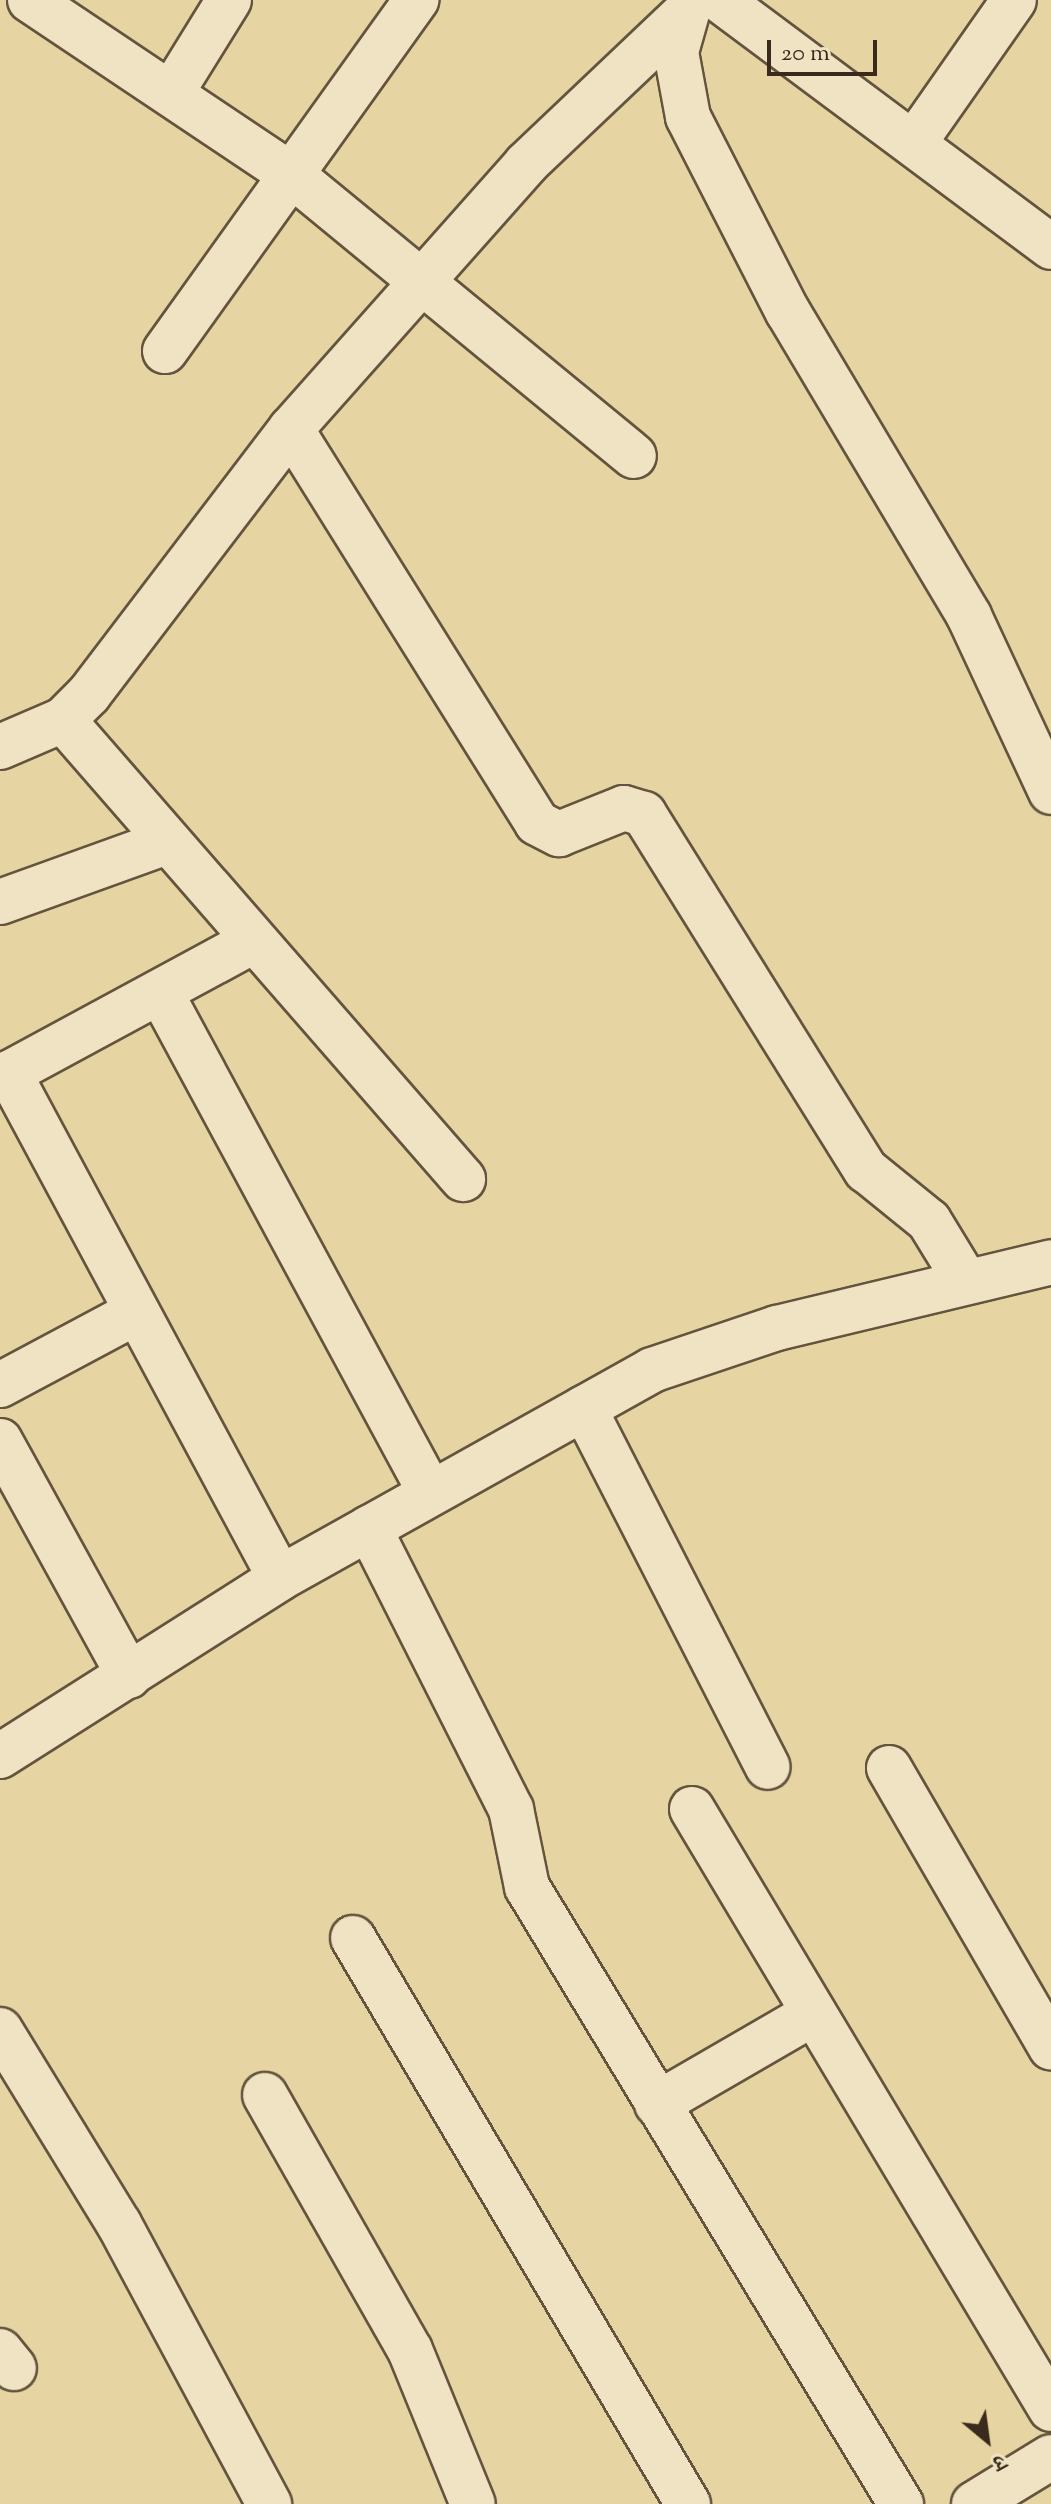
<!DOCTYPE html>
<meta charset="utf-8">
<style>
body{margin:0}
#map{position:relative;width:1051px;height:2504px;overflow:hidden;background:#e6d4a2;font-family:"Sorts Mill Goudy","Noto Serif Devanagari",serif}
div>[style]{position:absolute}
.roads{filter:drop-shadow(2px 0 #64543e) drop-shadow(-2px 0 #64543e) drop-shadow(0 2px #64543e) drop-shadow(0 -2px #64543e)}
.minor>*{height:44px;margin:-22px;padding:0 22px;transform-origin:22px;border-radius:22px;background:#efe3c3}
span{translate:-50% -50%;white-space:nowrap;text-align:center;line-height:1.15;-webkit-text-stroke:6px #efe3c3;paint-order:stroke}
.north{position:absolute;left:947px;top:2400px;width:80px;height:80px;-webkit-text-stroke:6px #efe3c3;paint-order:stroke;rotate:151deg;font-size:22px;font-weight:700;line-height:32px;text-align:center;color:#392a1c}
.north::after{content:'';display:block;margin:auto;width:28px;height:36px;background:#392a1c;clip-path:polygon(50% 0,100% 100%,50% 72%,0 100%)}
.scale{position:absolute;left:767px;top:40px;width:110px;height:36px;box-sizing:border-box;border:4px solid #392a1c;border-top:0;padding-left:10px;font-size:24px;line-height:28px;white-space:nowrap;color:#392a1c;-webkit-text-stroke:6px #efe3c3;paint-order:stroke}
</style>
<div id="map">
<div class="roads">
<div class="minor">
<div style="left:30px;top:0;width:316px;rotate:33.8deg"></div>
<div style="left:293px;top:176px;width:441px;rotate:39.4deg"></div>
<div style="left:720px;top:0;width:413px;rotate:36.7deg"></div>
<div style="left:689px;top:6px;width:48px;rotate:105.8deg"></div>
<div style="left:676px;top:52px;width:66px;rotate:79.5deg"></div>
<div style="left:688px;top:117px;width:219px;rotate:62.9deg"></div>
<div style="left:788px;top:312px;width:354px;rotate:59.2deg"></div>
<div style="left:969px;top:616px;width:194px;rotate:65deg"></div>
<div style="left:172px;top:92px;width:108px;rotate:-58.2deg"></div>
<div style="left:914px;top:143px;width:174px;rotate:-55deg"></div>
<div style="left:165px;top:351px;width:432px;rotate:-54.4deg"></div>
<div style="left:291px;top:429px;width:464px;rotate:58deg"></div>
<div style="left:537px;top:823px;width:25px;rotate:27deg"></div>
<div style="left:559px;top:834px;width:70px;rotate:-21.8deg"></div>
<div style="left:624px;top:808px;width:21px;rotate:17deg"></div>
<div style="left:644px;top:814px;width:420px;rotate:58.1deg"></div>
<div style="left:866px;top:1170px;width:81px;rotate:39deg"></div>
<div style="left:929px;top:1221px;width:69px;rotate:58.6deg"></div>
<div style="left:63px;top:720px;width:609px;rotate:48.93deg"></div>
<div style="left:0;top:747px;width:69px;rotate:-23.2deg"></div>
<div style="left:63px;top:720px;width:37px;rotate:-45deg"></div>
<div style="left:89px;top:694px;width:333px;rotate:-52.7deg"></div>
<div style="left:291px;top:429px;width:354px;rotate:-48.4deg"></div>
<div style="left:526px;top:164px;width:221px;rotate:-43.5deg"></div>
<div style="left:0;top:902px;width:177px;rotate:-19.8deg"></div>
<div style="left:163px;top:997px;width:562px;rotate:61.66deg"></div>
<div style="left:9px;top:1073px;width:573px;rotate:61.78deg"></div>
<div style="left:0;top:1078px;width:286px;rotate:-28.4deg"></div>
<div style="left:0;top:1385px;width:155px;rotate:-28.1deg"></div>
<div style="left:584px;top:1408px;width:403px;rotate:62.9deg"></div>
<div style="left:0;top:1441px;width:268px;rotate:61.2deg"></div>
<div style="left:369px;top:1528px;width:315px;rotate:63.2deg"></div>
<div style="left:511px;top:1809px;width:80px;rotate:78.4deg"></div>
<div style="left:527px;top:1887px;width:722px;rotate:58.78deg"></div>
<div style="left:0;top:1756px;width:332px;rotate:-32.4deg"></div>
<div style="left:280px;top:1578px;width:426px;rotate:-29.2deg"></div>
<div style="left:652px;top:1370px;width:132px;rotate:-18.6deg"></div>
<div style="left:777px;top:1328px;width:282px;rotate:-13.5deg"></div>
<div style="left:889px;top:1768px;width:323px;rotate:59.9deg"></div>
<div style="left:692px;top:1809px;width:699px;rotate:59.11deg"></div>
<div style="left:353px;top:1938px;width:658px;rotate:59.38deg"></div>
<div style="left:0;top:2030px;width:228px;rotate:58.5deg"></div>
<div style="left:119px;top:2224px;width:318px;rotate:61.8deg"></div>
<div style="left:265px;top:2095px;width:293px;rotate:60.4deg"></div>
<div style="left:410px;top:2350px;width:166px;rotate:67.8deg"></div>
<div style="left:657px;top:2104px;width:181px;rotate:-30.1deg"></div>
<div style="left:0;top:2351px;width:22px;rotate:51deg"></div>
<div style="left:974px;top:2504px;width:90px;rotate:-31.4deg"></div>
</div>
</div>
<div class="north">उ</div>
<div class="scale">20 m</div>
</div>
